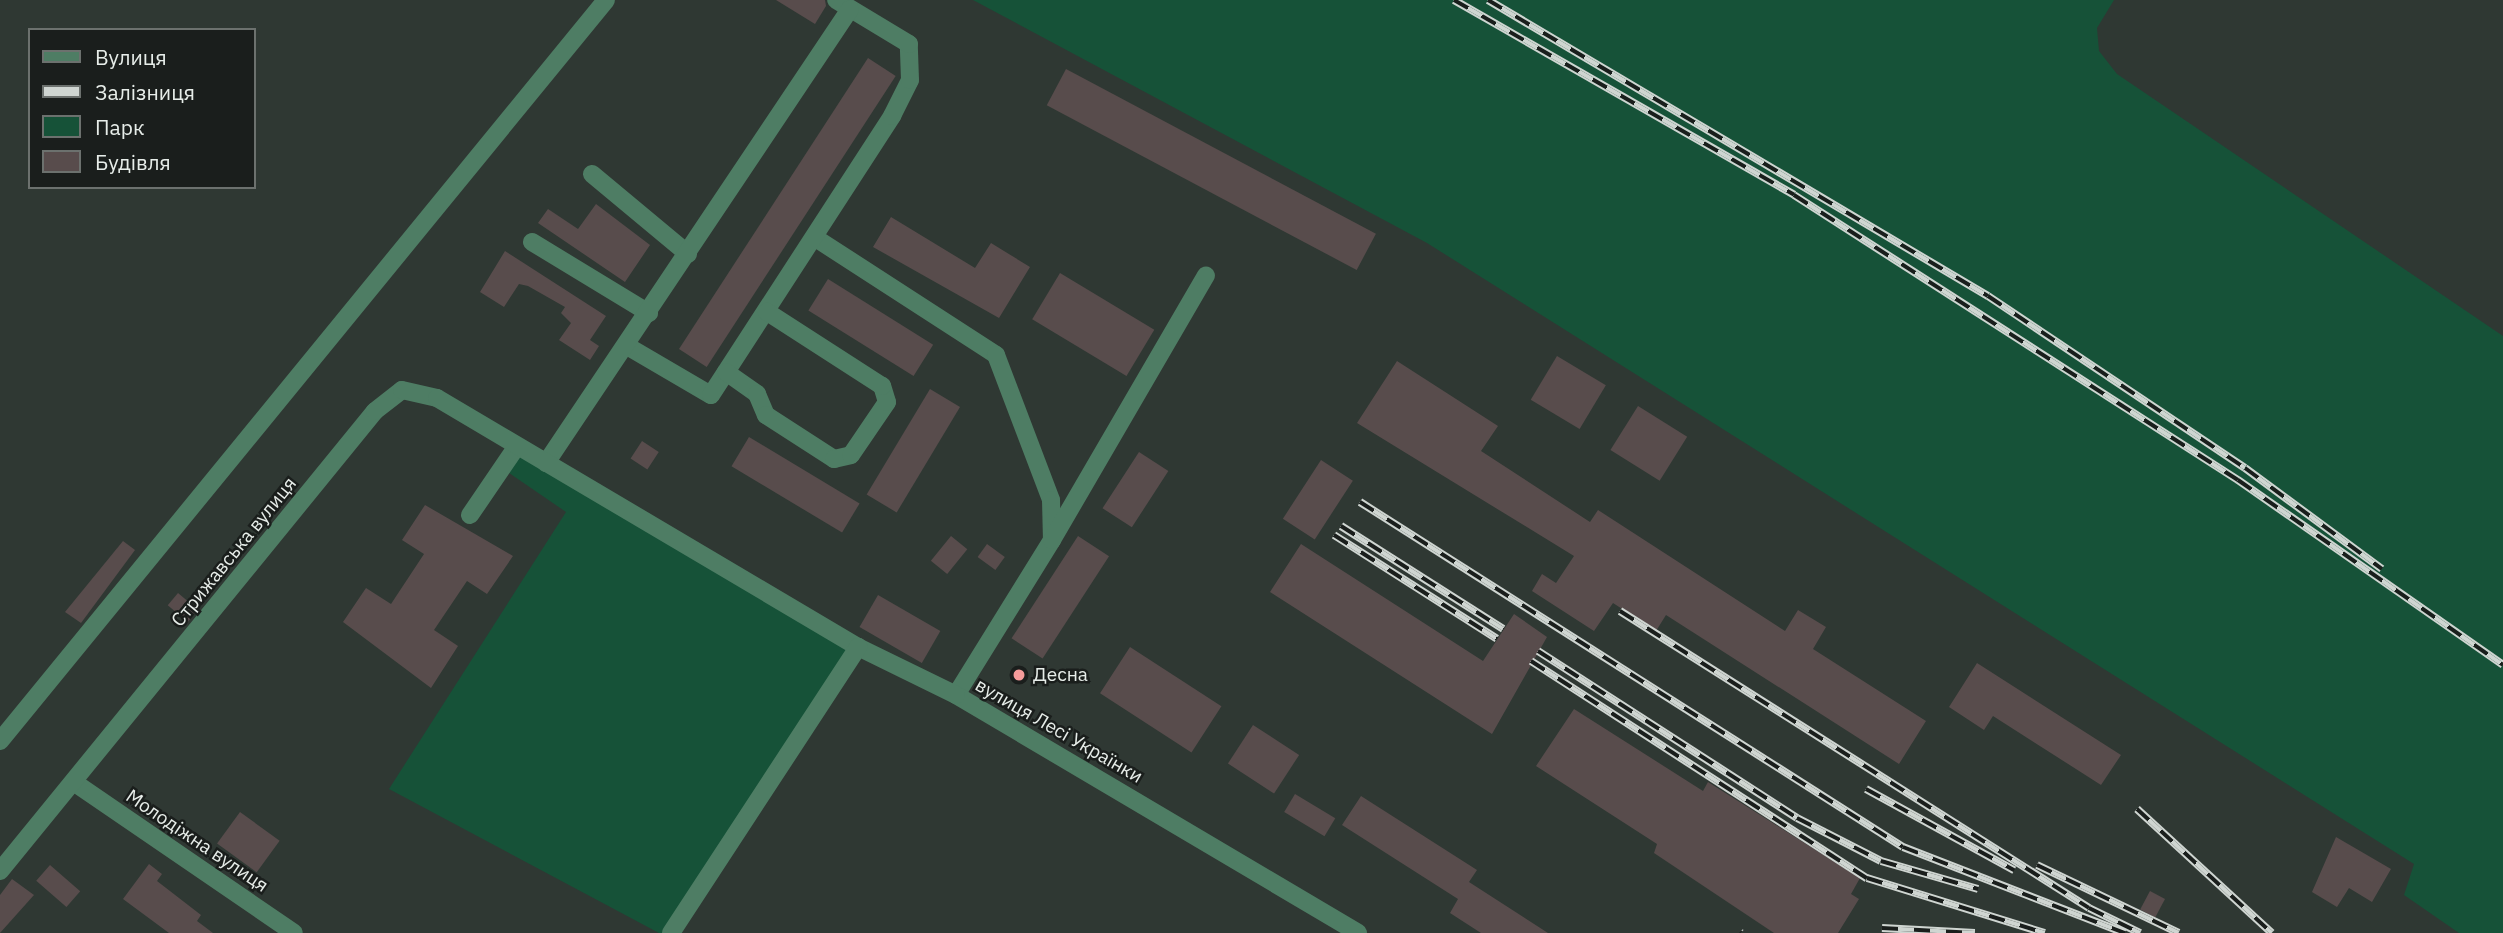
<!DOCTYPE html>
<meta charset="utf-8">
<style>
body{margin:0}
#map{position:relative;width:2503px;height:933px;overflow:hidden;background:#2f3833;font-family:"IBM Plex Sans",sans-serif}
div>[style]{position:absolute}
.green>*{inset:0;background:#165238}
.building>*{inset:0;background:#584c4c;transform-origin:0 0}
.minor>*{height:18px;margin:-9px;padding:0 9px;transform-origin:9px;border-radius:9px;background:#4e7d64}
.rail>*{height:8px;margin-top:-4px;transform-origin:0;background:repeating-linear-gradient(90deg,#1a1e1c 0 16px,#cfd5d1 0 32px);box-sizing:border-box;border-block:2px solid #cfd5d1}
.dots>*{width:19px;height:19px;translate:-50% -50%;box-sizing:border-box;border:4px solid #1a1e1c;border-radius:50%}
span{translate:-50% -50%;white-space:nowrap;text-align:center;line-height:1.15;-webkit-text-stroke:5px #1a1e1c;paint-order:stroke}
.street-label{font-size:19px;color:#e7ede9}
.poi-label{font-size:19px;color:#e7ede9}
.left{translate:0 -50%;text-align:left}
.legend{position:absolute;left:28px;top:28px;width:228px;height:161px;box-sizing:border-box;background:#1a1e1c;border:2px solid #6c716e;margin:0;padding:9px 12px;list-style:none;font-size:21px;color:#e7ede9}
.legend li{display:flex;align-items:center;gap:14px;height:35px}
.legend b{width:35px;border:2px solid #6c716e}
</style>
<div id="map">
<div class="green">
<div style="clip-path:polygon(973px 0,2114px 0,2097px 28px,2099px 51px,2117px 74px,2503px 336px,2503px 933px,2459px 933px,2404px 895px,2414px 864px,1427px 243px)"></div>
<div style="clip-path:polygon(517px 446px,858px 647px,671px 933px,659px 933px,389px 789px,566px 512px,502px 468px)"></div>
</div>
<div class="building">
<div style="clip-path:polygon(776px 0,825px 0,826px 6px,815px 24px)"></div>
<div style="left:868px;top:58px;width:33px;height:347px;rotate:33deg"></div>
<div style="left:1066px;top:69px;width:351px;height:41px;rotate:28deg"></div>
<div style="clip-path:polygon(596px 204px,650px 245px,625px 282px,538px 223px,548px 209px,578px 229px)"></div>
<div style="clip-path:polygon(891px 217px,975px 268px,991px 243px,1030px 267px,999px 318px,873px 247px)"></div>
<div style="clip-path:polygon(505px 251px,606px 316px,590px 340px,599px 346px,590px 360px,559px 340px,571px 323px,561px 313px,565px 307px,528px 286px,519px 284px,504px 307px,480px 292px)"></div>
<div style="left:1060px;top:273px;width:110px;height:54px;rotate:31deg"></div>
<div style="left:828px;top:279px;width:124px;height:37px;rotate:32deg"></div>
<div style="left:1557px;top:356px;width:57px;height:51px;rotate:31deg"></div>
<div style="clip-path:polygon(1397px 361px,1498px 426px,1481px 451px,1590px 522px,1598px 510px,1785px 631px,1798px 610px,1826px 627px,1813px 649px,1926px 721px,1899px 764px,1666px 615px,1656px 631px,1613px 603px,1594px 631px,1532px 591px,1542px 574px,1556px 583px,1574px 556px,1357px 423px)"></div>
<div style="left:930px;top:389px;width:35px;height:123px;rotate:31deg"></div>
<div style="left:1638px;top:406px;width:58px;height:52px;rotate:32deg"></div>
<div style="left:749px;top:437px;width:129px;height:34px;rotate:31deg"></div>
<div style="left:642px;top:441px;width:20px;height:21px;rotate:33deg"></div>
<div style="left:1139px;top:452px;width:35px;height:67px;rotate:33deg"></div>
<div style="left:1321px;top:460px;width:38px;height:70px;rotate:33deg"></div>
<div style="clip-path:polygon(425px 505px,513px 556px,487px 594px,467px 581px,434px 630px,458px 646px,431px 688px,343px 622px,366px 588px,391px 604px,424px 554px,402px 540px)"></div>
<div style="left:951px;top:536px;width:21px;height:32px;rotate:39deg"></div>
<div style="left:1078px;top:536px;width:37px;height:122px;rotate:33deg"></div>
<div style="clip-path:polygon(123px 541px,135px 550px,81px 623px,65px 612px)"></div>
<div style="left:987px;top:544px;width:22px;height:16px;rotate:36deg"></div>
<div style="clip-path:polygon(1301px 544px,1483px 661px,1514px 614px,1547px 637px,1492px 734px,1270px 592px)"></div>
<div style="left:178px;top:593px;width:26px;height:16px;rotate:40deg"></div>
<div style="left:878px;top:595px;width:72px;height:37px;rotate:30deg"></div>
<div style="left:1130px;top:647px;width:109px;height:55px;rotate:33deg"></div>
<div style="clip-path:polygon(1977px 663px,2121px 755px,2101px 785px,1993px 716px,1984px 730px,1949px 707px)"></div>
<div style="clip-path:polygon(1574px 709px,1703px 791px,1708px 782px,1860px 878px,1851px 894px,1859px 899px,1838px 933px,1774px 933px,1654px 853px,1657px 844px,1536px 766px)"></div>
<div style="left:1253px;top:725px;width:55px;height:46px;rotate:33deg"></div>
<div style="left:1295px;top:794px;width:47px;height:21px;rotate:31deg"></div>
<div style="clip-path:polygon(1361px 796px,1477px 870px,1469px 882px,1548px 933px,1481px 933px,1450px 913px,1458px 899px,1342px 825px)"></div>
<div style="left:240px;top:812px;width:49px;height:39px;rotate:36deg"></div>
<div style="clip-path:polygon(2336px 837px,2391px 869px,2372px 902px,2349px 888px,2337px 907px,2312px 892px)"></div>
<div style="clip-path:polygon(149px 864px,162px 874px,157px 881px,201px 915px,197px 921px,213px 933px,169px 933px,123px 899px)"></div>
<div style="left:50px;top:865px;width:40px;height:21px;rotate:41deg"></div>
<div style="clip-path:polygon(12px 879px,34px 895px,0 933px,0 895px)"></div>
<div style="left:2150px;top:891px;width:17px;height:21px;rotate:28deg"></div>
</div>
<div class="minor">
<div style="left:592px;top:174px;width:125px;rotate:39.8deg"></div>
<div style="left:817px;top:239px;width:213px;rotate:32.9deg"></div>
<div style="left:996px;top:355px;width:155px;rotate:69.2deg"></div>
<div style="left:1051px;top:500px;width:40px;rotate:88.6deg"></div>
<div style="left:1052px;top:540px;width:182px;rotate:121.8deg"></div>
<div style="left:956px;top:695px;width:467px;rotate:30.6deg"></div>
<div style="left:532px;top:242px;width:137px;rotate:31.3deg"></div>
<div style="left:627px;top:346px;width:97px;rotate:30.3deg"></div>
<div style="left:711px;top:395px;width:333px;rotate:-57deg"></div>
<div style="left:892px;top:116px;width:40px;rotate:-63.4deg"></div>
<div style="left:910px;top:80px;width:36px;rotate:-92deg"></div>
<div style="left:909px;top:44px;width:85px;rotate:-148.9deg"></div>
<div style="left:726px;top:372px;width:38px;rotate:35deg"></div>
<div style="left:757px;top:394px;width:23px;rotate:67deg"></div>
<div style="left:766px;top:415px;width:81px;rotate:32.9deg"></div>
<div style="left:834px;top:459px;width:17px;rotate:-13deg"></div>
<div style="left:851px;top:455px;width:64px;rotate:-55.8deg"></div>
<div style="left:887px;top:402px;width:17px;rotate:-107deg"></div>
<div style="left:882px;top:386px;width:137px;rotate:-147.2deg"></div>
<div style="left:546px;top:463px;width:546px;rotate:-56.19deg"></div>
<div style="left:470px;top:515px;width:83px;rotate:-55.7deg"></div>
<div style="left:1052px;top:540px;width:306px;rotate:-59.8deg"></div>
<div style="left:0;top:741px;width:957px;rotate:-50.72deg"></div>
<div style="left:75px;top:783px;width:265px;rotate:34.4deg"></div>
<div style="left:0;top:871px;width:593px;rotate:-50.81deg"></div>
<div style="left:375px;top:411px;width:34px;rotate:-38deg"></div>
<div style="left:402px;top:390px;width:36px;rotate:13deg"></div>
<div style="left:437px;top:398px;width:489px;rotate:30.6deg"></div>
<div style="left:858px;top:647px;width:109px;rotate:26.1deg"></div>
<div style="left:671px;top:933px;width:342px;rotate:-56.8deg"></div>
</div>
<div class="rail">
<div style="left:1454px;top:0;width:392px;rotate:29.8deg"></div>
<div style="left:1794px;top:195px;width:528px;rotate:32.7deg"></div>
<div style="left:2238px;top:480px;width:323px;rotate:34.9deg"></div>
<div style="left:1488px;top:0;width:581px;rotate:30.63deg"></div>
<div style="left:1988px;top:296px;width:309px;rotate:33.8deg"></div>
<div style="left:2245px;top:468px;width:170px;rotate:36.4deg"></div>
<div style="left:1360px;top:502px;width:643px;rotate:32.43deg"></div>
<div style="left:1903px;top:847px;width:238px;rotate:21.2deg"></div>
<div style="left:1341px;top:526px;width:192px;rotate:32.4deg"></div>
<div style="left:1334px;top:535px;width:193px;rotate:32.5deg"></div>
<div style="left:1620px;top:611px;width:555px;rotate:32.34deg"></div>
<div style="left:2089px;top:908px;width:57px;rotate:26.1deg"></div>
<div style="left:1538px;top:651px;width:308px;rotate:32.8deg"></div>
<div style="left:1797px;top:818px;width:94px;rotate:27.1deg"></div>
<div style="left:1881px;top:861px;width:101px;rotate:16.1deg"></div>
<div style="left:1531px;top:661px;width:400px;rotate:32.9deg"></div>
<div style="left:1867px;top:878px;width:186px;rotate:17.2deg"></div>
<div style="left:1866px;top:789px;width:169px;rotate:28.7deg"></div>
<div style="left:2137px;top:809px;width:183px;rotate:42.6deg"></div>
<div style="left:2037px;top:865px;width:157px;rotate:25.6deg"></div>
<div style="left:1882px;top:928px;width:93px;rotate:3.1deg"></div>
<div style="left:1740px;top:932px;width:1px;rotate:45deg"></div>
</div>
<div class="dots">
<div style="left:1019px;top:675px;background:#f59b9a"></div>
</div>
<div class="street-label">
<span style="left:234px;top:552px;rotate:-51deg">Стрижавська вулиця</span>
<span style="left:1059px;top:731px;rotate:30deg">вулиця Лесі Українки</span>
<span style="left:197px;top:841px;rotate:34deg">Молодіжна вулиця</span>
</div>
<div class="poi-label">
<span class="left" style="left:1033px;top:675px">Десна</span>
</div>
<ul class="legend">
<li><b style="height:9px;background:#4e7d64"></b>Вулиця</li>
<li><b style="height:9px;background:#cfd5d1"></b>Залізниця</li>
<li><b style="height:19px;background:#165238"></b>Парк</li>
<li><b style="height:19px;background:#584c4c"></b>Будівля</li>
</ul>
</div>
